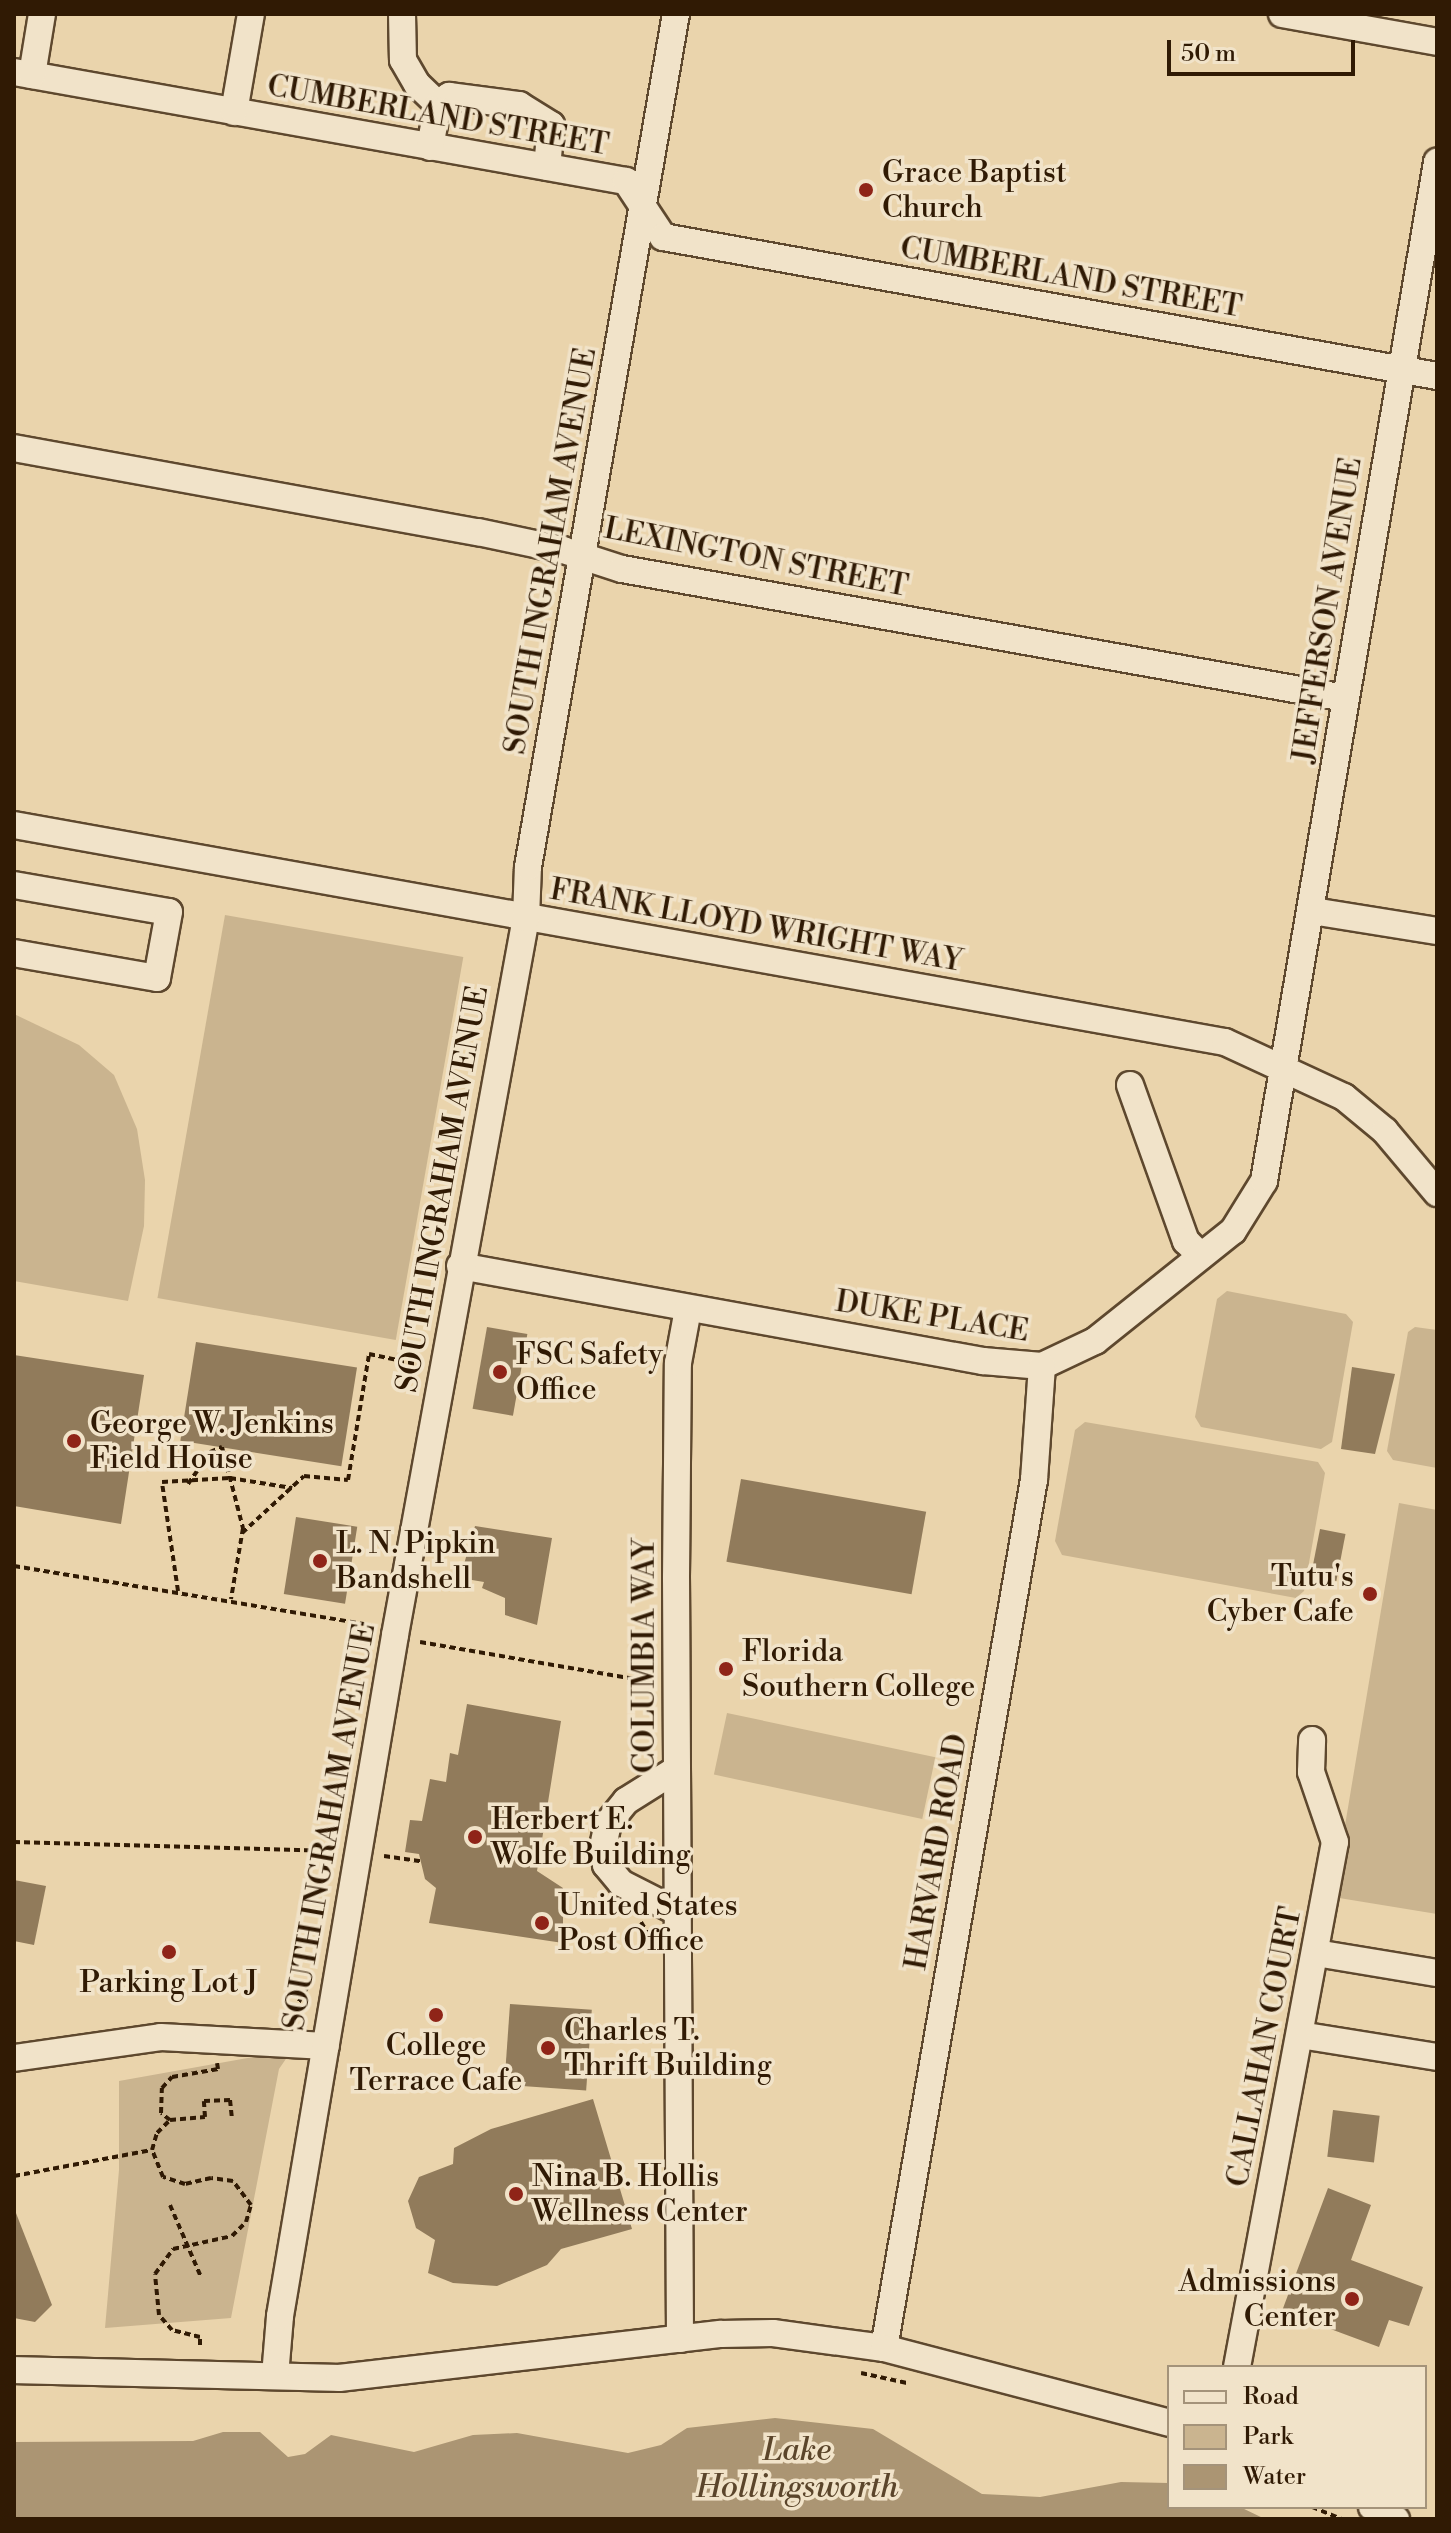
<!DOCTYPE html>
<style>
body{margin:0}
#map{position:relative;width:1451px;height:2533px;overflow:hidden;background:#ead4ac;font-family:"Libre Bodoni",serif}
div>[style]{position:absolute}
.green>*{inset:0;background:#cab48f;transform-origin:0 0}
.water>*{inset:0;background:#ab9573}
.building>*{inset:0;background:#917b5b;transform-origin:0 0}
.path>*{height:4px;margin-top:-2px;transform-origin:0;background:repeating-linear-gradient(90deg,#301a04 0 6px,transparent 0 10px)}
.roads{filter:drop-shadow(2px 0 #5e482e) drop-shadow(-2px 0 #5e482e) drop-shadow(0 2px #5e482e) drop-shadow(0 -2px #5e482e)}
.minor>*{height:26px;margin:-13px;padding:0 13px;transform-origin:13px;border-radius:13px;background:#f1e3c9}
.dots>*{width:22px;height:22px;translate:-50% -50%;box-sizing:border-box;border:4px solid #f1e3c9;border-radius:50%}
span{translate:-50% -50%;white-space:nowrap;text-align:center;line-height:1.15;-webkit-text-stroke:7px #f1e3c9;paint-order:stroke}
.street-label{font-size:30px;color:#301a04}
.poi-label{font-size:30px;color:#301a04}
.left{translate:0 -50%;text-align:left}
.right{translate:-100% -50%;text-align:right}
.water-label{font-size:32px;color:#5b452b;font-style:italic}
.frame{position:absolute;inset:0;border:16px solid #301a04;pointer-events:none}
.legend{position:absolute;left:1167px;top:2365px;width:260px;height:144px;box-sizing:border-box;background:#f1e3c9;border:2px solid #a4937a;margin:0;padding:10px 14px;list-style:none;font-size:24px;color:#301a04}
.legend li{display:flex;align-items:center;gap:16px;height:40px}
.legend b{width:40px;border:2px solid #a4937a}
.scale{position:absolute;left:1167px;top:40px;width:188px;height:36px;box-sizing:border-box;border:4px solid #301a04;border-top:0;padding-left:10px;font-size:24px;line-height:28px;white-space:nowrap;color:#301a04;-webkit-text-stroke:6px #f1e3c9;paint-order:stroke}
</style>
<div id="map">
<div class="green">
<div style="left:225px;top:915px;width:242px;height:389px;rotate:10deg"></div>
<div style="clip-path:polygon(14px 1014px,79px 1045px,114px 1075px,137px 1129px,145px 1180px,144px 1226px,128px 1301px,14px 1281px)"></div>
<div style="clip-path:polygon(1227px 1291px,1346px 1314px,1353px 1322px,1332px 1442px,1321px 1449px,1201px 1427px,1195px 1417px,1217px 1299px)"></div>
<div style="clip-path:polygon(1415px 1327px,1437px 1330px,1437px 1468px,1393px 1460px,1387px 1451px,1408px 1332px)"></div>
<div style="clip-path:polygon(1085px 1422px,1318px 1462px,1325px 1473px,1304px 1591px,1296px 1598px,1062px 1555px,1055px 1541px,1075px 1430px)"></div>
<div style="clip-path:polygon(1399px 1503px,1437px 1510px,1437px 1914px,1333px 1897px)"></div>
<div style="left:727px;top:1713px;width:213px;height:63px;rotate:12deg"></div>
<div style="clip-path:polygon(292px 2050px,279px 2069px,231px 2318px,105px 2328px,119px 2170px,119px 2081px)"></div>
</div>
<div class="water">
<div style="clip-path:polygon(775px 2418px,873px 2429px,982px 2494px,1040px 2497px,1121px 2482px,1169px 2483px,1169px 2507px,1240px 2507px,1265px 2519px,14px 2519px,14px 2442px,193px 2441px,223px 2432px,260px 2432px,288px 2457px,305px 2454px,331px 2435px,414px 2452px,473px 2435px,517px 2433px,628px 2453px,661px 2445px,687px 2428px)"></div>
</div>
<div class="building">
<div style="left:487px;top:1327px;width:41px;height:83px;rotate:10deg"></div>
<div style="left:196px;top:1342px;width:163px;height:100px;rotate:9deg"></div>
<div style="clip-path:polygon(14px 1355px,144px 1375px,121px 1524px,14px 1506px)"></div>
<div style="clip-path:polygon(1352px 1367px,1395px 1374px,1375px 1454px,1341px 1449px)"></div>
<div style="left:741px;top:1479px;width:188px;height:84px;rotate:10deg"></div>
<div style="left:296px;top:1517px;width:62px;height:78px;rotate:9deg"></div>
<div style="clip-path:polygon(475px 1526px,552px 1538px,537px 1625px,505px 1615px,505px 1598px,482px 1588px,484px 1582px,460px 1578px)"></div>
<div style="left:1320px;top:1529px;width:26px;height:48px;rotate:11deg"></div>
<div style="clip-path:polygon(467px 1704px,561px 1721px,537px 1871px,563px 1888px,563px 1943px,429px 1923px,436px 1888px,425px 1879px,419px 1854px,405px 1852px,410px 1820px,422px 1821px,430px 1779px,446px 1782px,450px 1753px,458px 1755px)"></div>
<div style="clip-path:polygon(14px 1880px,46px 1886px,34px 1945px,14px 1941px)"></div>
<div style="left:510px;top:2004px;width:82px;height:81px;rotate:4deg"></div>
<div style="clip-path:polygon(593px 2099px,632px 2229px,561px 2249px,547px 2265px,497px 2286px,453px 2283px,428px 2273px,435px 2240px,416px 2228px,408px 2201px,419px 2177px,453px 2164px,454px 2148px,491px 2129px)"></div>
<div style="left:1333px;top:2110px;width:47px;height:47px;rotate:7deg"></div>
<div style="clip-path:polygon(1328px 2188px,1371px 2205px,1351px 2260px,1423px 2287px,1409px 2326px,1389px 2320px,1379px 2347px,1282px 2311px)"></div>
<div style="clip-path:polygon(14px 2208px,52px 2305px,35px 2322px,14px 2318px)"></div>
</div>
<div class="path">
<div style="left:188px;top:1484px;width:39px;rotate:-55deg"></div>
<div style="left:210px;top:1452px;width:13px;rotate:-23deg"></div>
<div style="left:222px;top:1447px;width:84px;rotate:75.5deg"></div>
<div style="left:243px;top:1528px;width:72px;rotate:99.6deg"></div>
<div style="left:242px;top:1533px;width:84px;rotate:-42.6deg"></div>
<div style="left:304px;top:1476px;width:44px;rotate:5.2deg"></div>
<div style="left:348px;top:1480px;width:128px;rotate:-80.5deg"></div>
<div style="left:369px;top:1354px;width:53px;rotate:11.9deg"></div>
<div style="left:14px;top:1566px;width:362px;rotate:9.4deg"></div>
<div style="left:178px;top:1591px;width:110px;rotate:-98.4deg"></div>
<div style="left:162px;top:1482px;width:68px;rotate:-3.4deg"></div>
<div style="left:230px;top:1478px;width:63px;rotate:9.2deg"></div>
<div style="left:420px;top:1642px;width:234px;rotate:9.8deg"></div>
<div style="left:14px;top:1842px;width:319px;rotate:1.6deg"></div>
<div style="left:384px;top:1856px;width:37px;rotate:8deg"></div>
<div style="left:641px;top:1922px;width:17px;rotate:59deg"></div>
<div style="left:289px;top:2019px;width:39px;rotate:-60deg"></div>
<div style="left:170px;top:2120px;width:35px;rotate:-5deg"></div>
<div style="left:205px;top:2117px;width:16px;rotate:-94deg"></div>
<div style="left:204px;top:2101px;width:26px;rotate:-2deg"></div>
<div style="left:230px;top:2100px;width:18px;rotate:84deg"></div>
<div style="left:14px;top:2176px;width:140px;rotate:-10.7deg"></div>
<div style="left:170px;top:2205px;width:78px;rotate:66.7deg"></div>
<div style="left:200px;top:2345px;width:8px;rotate:-90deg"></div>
<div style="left:200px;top:2337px;width:29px;rotate:-166deg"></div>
<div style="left:172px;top:2330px;width:20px;rotate:-131deg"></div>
<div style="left:159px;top:2315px;width:41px;rotate:-95.6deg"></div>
<div style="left:155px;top:2274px;width:31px;rotate:-54deg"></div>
<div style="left:173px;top:2249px;width:60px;rotate:-12.4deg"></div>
<div style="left:232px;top:2236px;width:20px;rotate:-45deg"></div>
<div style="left:246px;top:2222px;width:18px;rotate:-74deg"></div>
<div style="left:251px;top:2205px;width:30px;rotate:-127deg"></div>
<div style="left:233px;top:2181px;width:22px;rotate:-172deg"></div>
<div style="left:211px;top:2178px;width:27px;rotate:167deg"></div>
<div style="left:185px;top:2184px;width:23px;rotate:-162deg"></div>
<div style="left:163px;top:2177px;width:29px;rotate:-112deg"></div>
<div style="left:152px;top:2150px;width:18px;rotate:-74deg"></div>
<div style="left:157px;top:2133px;width:18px;rotate:-45deg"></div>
<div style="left:170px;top:2120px;width:11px;rotate:-142deg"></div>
<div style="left:161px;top:2113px;width:25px;rotate:-88deg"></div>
<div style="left:162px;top:2088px;width:15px;rotate:-48deg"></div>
<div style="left:172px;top:2077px;width:47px;rotate:-9.9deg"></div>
<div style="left:218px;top:2069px;width:6px;rotate:-99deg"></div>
<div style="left:861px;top:2373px;width:47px;rotate:12.3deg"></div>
<div style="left:1312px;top:2507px;width:31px;rotate:22deg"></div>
</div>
<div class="roads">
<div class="minor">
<div style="left:402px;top:14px;width:46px;rotate:88.8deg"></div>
<div style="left:403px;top:60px;width:28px;rotate:60deg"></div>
<div style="left:417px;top:84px;width:29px;rotate:44deg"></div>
<div style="left:1282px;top:14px;width:158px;rotate:10.2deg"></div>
<div style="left:14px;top:72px;width:622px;rotate:10.1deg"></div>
<div style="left:626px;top:181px;width:67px;rotate:56.5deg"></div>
<div style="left:663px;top:237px;width:786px;rotate:10.18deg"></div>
<div style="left:32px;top:75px;width:62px;rotate:-80.7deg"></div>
<div style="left:234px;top:112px;width:99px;rotate:-80.2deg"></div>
<div style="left:430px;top:147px;width:44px;rotate:-79.5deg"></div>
<div style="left:438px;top:104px;width:14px;rotate:-36deg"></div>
<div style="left:449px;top:96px;width:71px;rotate:7.3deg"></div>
<div style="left:519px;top:105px;width:38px;rotate:32deg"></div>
<div style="left:551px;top:125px;width:42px;rotate:95.4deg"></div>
<div style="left:14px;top:448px;width:472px;rotate:10.3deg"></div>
<div style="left:478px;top:532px;width:87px;rotate:12deg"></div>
<div style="left:563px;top:550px;width:62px;rotate:17.9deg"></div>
<div style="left:622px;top:569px;width:734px;rotate:10.12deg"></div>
<div style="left:14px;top:825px;width:1230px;rotate:10.16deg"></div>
<div style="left:1225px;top:1042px;width:131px;rotate:24.8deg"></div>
<div style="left:1344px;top:1097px;width:53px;rotate:39.7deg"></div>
<div style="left:1385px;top:1131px;width:81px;rotate:50deg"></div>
<div style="left:14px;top:885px;width:157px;rotate:9.9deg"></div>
<div style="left:169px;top:912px;width:67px;rotate:100.3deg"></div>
<div style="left:157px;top:978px;width:145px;rotate:-170.1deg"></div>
<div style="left:1312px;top:911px;width:127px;rotate:9.1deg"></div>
<div style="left:1130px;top:1085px;width:166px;rotate:70.3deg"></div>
<div style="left:1186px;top:1241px;width:21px;rotate:45deg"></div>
<div style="left:460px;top:1266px;width:532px;rotate:10.3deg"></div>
<div style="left:983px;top:1361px;width:59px;rotate:4.8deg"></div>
<div style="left:1042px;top:1366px;width:59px;rotate:-25.3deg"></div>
<div style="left:1095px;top:1341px;width:176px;rotate:-38.6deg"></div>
<div style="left:1233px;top:1231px;width:59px;rotate:-58.2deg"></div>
<div style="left:1264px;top:1181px;width:1034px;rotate:-80.36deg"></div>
<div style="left:677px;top:1769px;width:60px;rotate:147.9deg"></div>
<div style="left:626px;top:1801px;width:28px;rotate:129deg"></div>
<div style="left:608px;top:1823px;width:24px;rotate:102deg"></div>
<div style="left:603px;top:1846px;width:19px;rotate:81deg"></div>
<div style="left:606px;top:1865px;width:23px;rotate:50deg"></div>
<div style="left:621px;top:1883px;width:64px;rotate:27deg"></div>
<div style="left:1316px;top:1953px;width:123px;rotate:9.4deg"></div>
<div style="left:1300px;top:2035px;width:139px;rotate:9.1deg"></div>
<div style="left:14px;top:2058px;width:148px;rotate:-8.1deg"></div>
<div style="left:161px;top:2037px;width:165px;rotate:3.1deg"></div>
<div style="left:680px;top:2339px;width:761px;rotate:-90.3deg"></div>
<div style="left:676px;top:1578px;width:215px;rotate:-89.5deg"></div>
<div style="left:678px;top:1363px;width:55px;rotate:-79.5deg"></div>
<div style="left:884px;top:2348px;width:881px;rotate:-80.2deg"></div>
<div style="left:1034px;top:1480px;width:114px;rotate:-86deg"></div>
<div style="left:1237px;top:2367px;width:534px;rotate:-79.43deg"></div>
<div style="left:1335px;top:1842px;width:74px;rotate:-108.9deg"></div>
<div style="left:1311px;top:1772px;width:32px;rotate:-88deg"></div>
<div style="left:14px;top:2370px;width:325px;rotate:1.4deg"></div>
<div style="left:339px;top:2378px;width:385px;rotate:-6.6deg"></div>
<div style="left:721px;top:2334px;width:52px;rotate:-1.1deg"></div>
<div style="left:773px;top:2333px;width:112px;rotate:7.7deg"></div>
<div style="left:884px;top:2348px;width:295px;rotate:14.7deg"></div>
<div style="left:275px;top:2376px;width:60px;rotate:-85.2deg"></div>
<div style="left:280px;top:2316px;width:691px;rotate:-80.41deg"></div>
<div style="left:395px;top:1635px;width:729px;rotate:-79.65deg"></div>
<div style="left:526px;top:918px;width:51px;rotate:-87.8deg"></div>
<div style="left:528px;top:867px;width:866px;rotate:-80.16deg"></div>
<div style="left:1372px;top:2507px;width:27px;rotate:27deg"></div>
</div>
</div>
<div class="dots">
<div style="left:866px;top:190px;background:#8f2418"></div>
<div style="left:500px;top:1372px;background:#8f2418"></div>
<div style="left:74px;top:1441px;background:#8f2418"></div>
<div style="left:320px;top:1561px;background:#8f2418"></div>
<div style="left:1370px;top:1594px;background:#8f2418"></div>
<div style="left:726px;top:1669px;background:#8f2418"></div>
<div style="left:475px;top:1837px;background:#8f2418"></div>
<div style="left:542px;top:1923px;background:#8f2418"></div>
<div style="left:169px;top:1952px;background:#8f2418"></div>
<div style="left:436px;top:2015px;background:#8f2418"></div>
<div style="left:548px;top:2048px;background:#8f2418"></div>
<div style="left:516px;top:2194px;background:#8f2418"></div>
<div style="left:1352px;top:2299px;background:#8f2418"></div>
</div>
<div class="street-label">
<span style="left:438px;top:116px;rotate:10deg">CUMBERLAND STREET</span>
<span style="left:1071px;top:278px;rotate:10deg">CUMBERLAND STREET</span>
<span style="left:551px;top:551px;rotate:-80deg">SOUTH INGRAHAM AVENUE</span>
<span style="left:756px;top:558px;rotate:11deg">LEXINGTON STREET</span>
<span style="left:1328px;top:610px;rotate:-81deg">JEFFERSON AVENUE</span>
<span style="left:756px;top:926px;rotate:10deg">FRANK LLOYD WRIGHT WAY</span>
<span style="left:443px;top:1189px;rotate:-80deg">SOUTH INGRAHAM AVENUE</span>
<span style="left:932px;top:1317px;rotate:9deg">DUKE PLACE</span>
<span style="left:645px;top:1656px;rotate:-90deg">COLUMBIA WAY</span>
<span style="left:330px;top:1827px;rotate:-80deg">SOUTH INGRAHAM AVENUE</span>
<span style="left:937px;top:1852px;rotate:-80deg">HARVARD ROAD</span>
<span style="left:1265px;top:2047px;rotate:-79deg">CALLAHAN COURT</span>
</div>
<div class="poi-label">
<span class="left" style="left:882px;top:190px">Grace Baptist<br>Church</span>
<span class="left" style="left:516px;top:1372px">FSC Safety<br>Office</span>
<span class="left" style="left:90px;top:1441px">George W. Jenkins<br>Field House</span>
<span class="left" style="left:336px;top:1561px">L. N. Pipkin<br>Bandshell</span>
<span class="right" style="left:1354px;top:1594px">Tutu's<br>Cyber Cafe</span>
<span class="left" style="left:742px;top:1669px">Florida<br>Southern College</span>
<span class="left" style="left:491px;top:1837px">Herbert E.<br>Wolfe Building</span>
<span class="left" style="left:558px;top:1923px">United States<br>Post Office</span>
<span style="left:169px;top:1983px">Parking Lot J</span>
<span class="left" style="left:564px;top:2048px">Charles T.<br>Thrift Building</span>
<span style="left:436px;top:2063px">College<br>Terrace Cafe</span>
<span class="left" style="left:532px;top:2194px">Nina B. Hollis<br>Wellness Center</span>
<span class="right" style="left:1336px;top:2299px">Admissions<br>Center</span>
</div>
<div class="water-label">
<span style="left:797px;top:2469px">Lake<br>Hollingsworth</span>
</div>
<div class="frame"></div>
<ul class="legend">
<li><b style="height:10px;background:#f1e3c9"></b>Road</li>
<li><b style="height:22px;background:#cab48f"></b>Park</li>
<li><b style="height:22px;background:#ab9573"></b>Water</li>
</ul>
<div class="scale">50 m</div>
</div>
